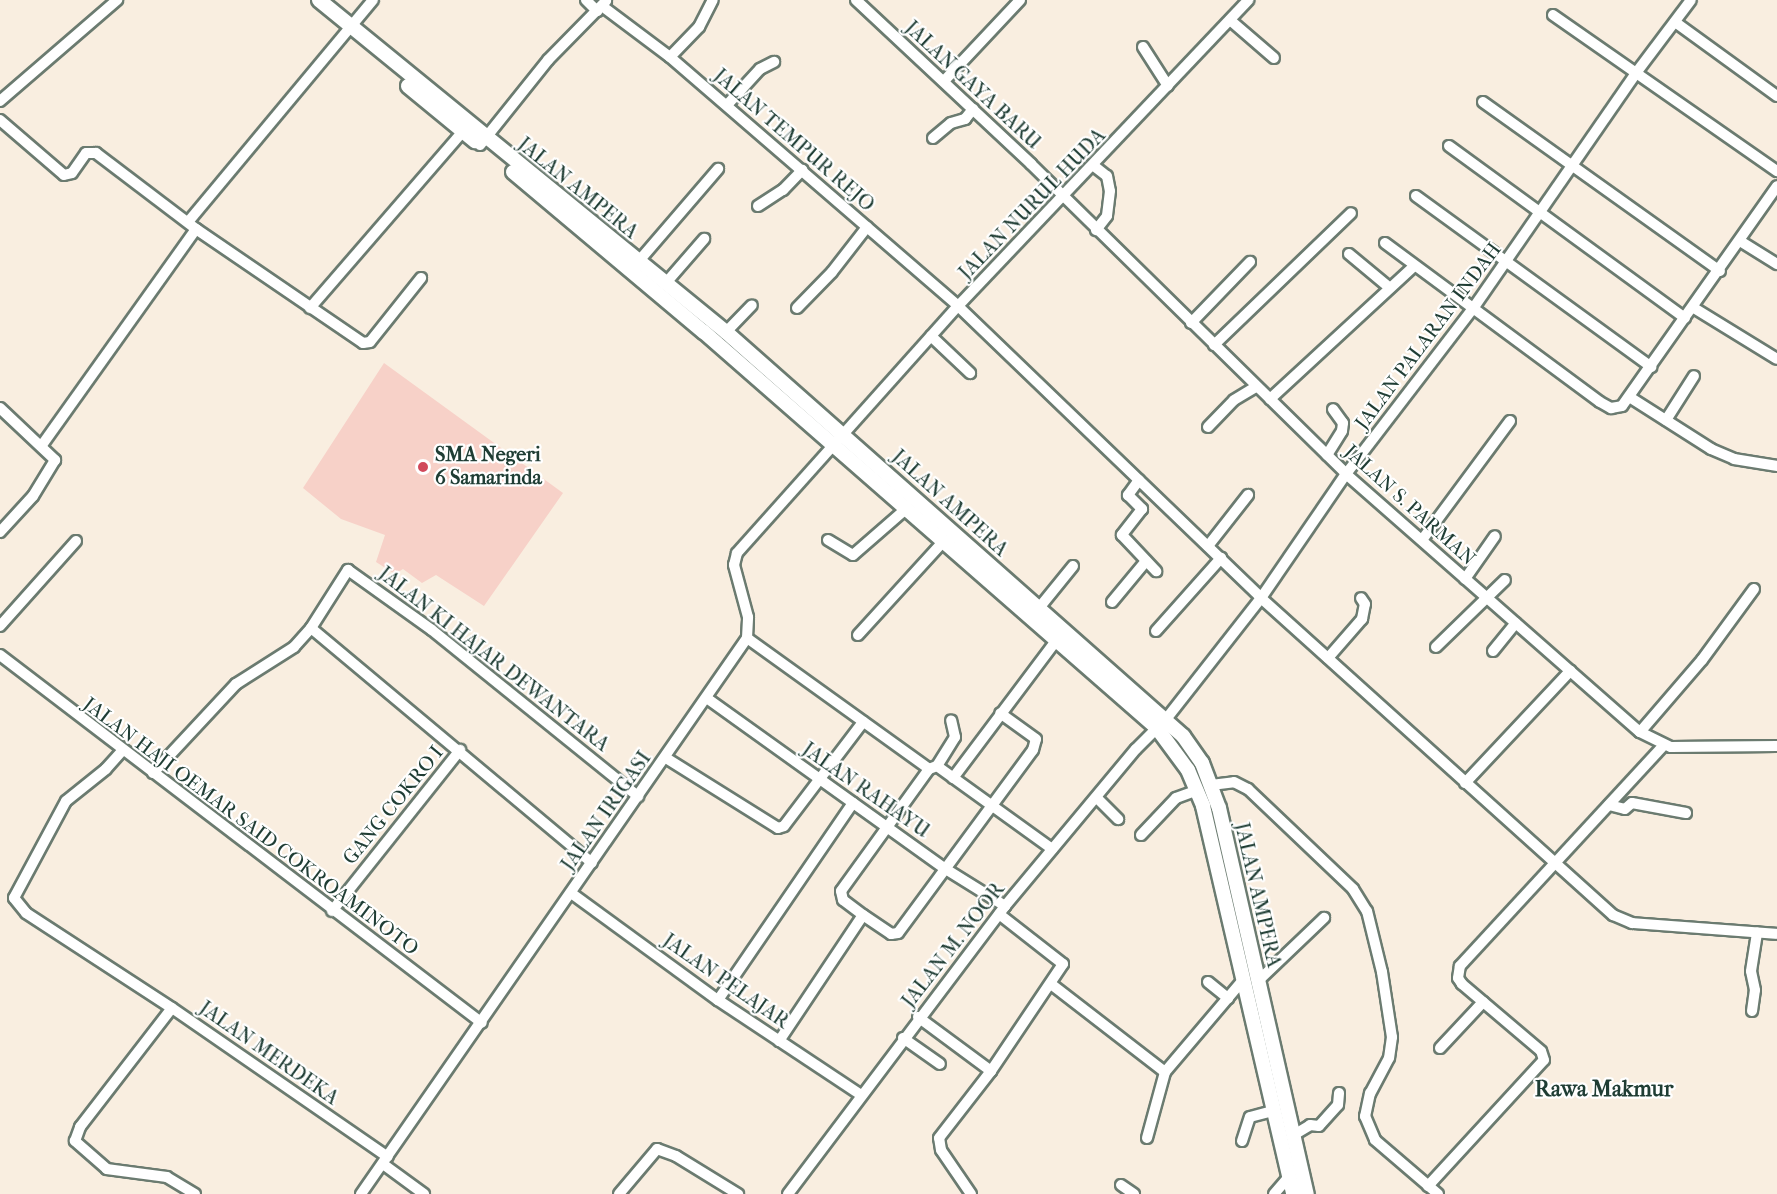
<!DOCTYPE html>
<style>
body{margin:0}
#map{position:relative;width:1777px;height:1194px;overflow:hidden;background:#f9eee0;font-family:"IM FELL French Canon",serif}
div>[style]{position:absolute}
.built>*{inset:0;background:#f7d1c8}
.roads{filter:drop-shadow(2px 0 #6b7b70) drop-shadow(-2px 0 #6b7b70) drop-shadow(0 2px #6b7b70) drop-shadow(0 -2px #6b7b70)}
.minor>*{height:10px;margin:-5px;padding:0 5px;transform-origin:5px;border-radius:5px;background:#fff}
.major>*{height:14px;margin:-7px;padding:0 7px;transform-origin:7px;border-radius:7px;background:#fff}
.dots>*{width:16px;height:16px;translate:-50% -50%;box-sizing:border-box;border:3px solid #fff;border-radius:50%}
span{translate:-50% -50%;white-space:nowrap;text-align:center;line-height:1.15;-webkit-text-stroke:4.5px #fff;paint-order:stroke}
.street-label{font-size:20px;color:#1f3d34}
.poi-label{font-size:20px;color:#1f3d34;font-weight:700}
.left{translate:0 -50%;text-align:left}
.quarter-label{font-size:22px;color:#1f3d34;font-weight:700}
</style>
<div id="map">
<div class="built">
<div style="clip-path:polygon(384px 363px,563px 493px,484px 606px,436px 575px,422px 583px,403px 569px,395px 574px,376px 562px,385px 535px,341px 519px,303px 488px)"></div>
</div>
<div class="roads">
<div class="minor">
<div style="left:586px;top:0;width:16px;rotate:45deg"></div>
<div style="left:856px;top:0;width:240px;rotate:43.1deg"></div>
<div style="left:1031px;top:164px;width:442px;rotate:44.5deg"></div>
<div style="left:1346px;top:474px;width:391px;rotate:41.3deg"></div>
<div style="left:1640px;top:732px;width:34px;rotate:26deg"></div>
<div style="left:1671px;top:747px;width:106px;rotate:-0.5deg"></div>
<div style="left:602px;top:6px;width:85px;rotate:36.9deg"></div>
<div style="left:670px;top:57px;width:381px;rotate:40.8deg"></div>
<div style="left:958px;top:306px;width:421px;rotate:43.9deg"></div>
<div style="left:1261px;top:598px;width:474px;rotate:42deg"></div>
<div style="left:1613px;top:915px;width:21px;rotate:23deg"></div>
<div style="left:1632px;top:923px;width:145px;rotate:4.3deg"></div>
<div style="left:1553px;top:15px;width:273px;rotate:34.9deg"></div>
<div style="left:1230px;top:20px;width:58px;rotate:40.8deg"></div>
<div style="left:1675px;top:22px;width:126px;rotate:36deg"></div>
<div style="left:1143px;top:47px;width:46px;rotate:57.3deg"></div>
<div style="left:670px;top:57px;width:42px;rotate:-46deg"></div>
<div style="left:699px;top:27px;width:30px;rotate:-63deg"></div>
<div style="left:944px;top:81px;width:111px;rotate:-46.8deg"></div>
<div style="left:0;top:101px;width:155px;rotate:-40.8deg"></div>
<div style="left:1483px;top:102px;width:291px;rotate:35.5deg"></div>
<div style="left:727px;top:105px;width:49px;rotate:-47.5deg"></div>
<div style="left:760px;top:69px;width:16px;rotate:-27deg"></div>
<div style="left:0;top:120px;width:84px;rotate:40.7deg"></div>
<div style="left:64px;top:175px;width:8px;rotate:-14deg"></div>
<div style="left:72px;top:173px;width:24px;rotate:-55deg"></div>
<div style="left:86px;top:153px;width:10px"></div>
<div style="left:96px;top:153px;width:126px;rotate:37.2deg"></div>
<div style="left:196px;top:229px;width:202px;rotate:34.3deg"></div>
<div style="left:363px;top:343px;width:7px;rotate:-8deg"></div>
<div style="left:370px;top:342px;width:82px;rotate:-51.4deg"></div>
<div style="left:933px;top:138px;width:23px;rotate:-40deg"></div>
<div style="left:951px;top:123px;width:15px;rotate:-16deg"></div>
<div style="left:965px;top:119px;width:13px;rotate:-51deg"></div>
<div style="left:480px;top:145px;width:109px;rotate:-51.3deg"></div>
<div style="left:548px;top:60px;width:83px;rotate:-45.5deg"></div>
<div style="left:1449px;top:146px;width:292px;rotate:36.1deg"></div>
<div style="left:1094px;top:166px;width:16px;rotate:38deg"></div>
<div style="left:1107px;top:176px;width:15px;rotate:79deg"></div>
<div style="left:1110px;top:191px;width:25px;rotate:97deg"></div>
<div style="left:1107px;top:216px;width:18px;rotate:128deg"></div>
<div style="left:1416px;top:196px;width:291px;rotate:36deg"></div>
<div style="left:758px;top:206px;width:30px;rotate:-33deg"></div>
<div style="left:783px;top:190px;width:28px;rotate:-46deg"></div>
<div style="left:188px;top:222px;width:289px;rotate:-50.2deg"></div>
<div style="left:1740px;top:241px;width:44px;rotate:31.9deg"></div>
<div style="left:1385px;top:243px;width:267px;rotate:36.5deg"></div>
<div style="left:1600px;top:402px;width:13px;rotate:29deg"></div>
<div style="left:1611px;top:408px;width:11px;rotate:-10deg"></div>
<div style="left:1622px;top:406px;width:269px;rotate:-54.8deg"></div>
<div style="left:1349px;top:254px;width:53px;rotate:39.7deg"></div>
<div style="left:638px;top:262px;width:123px;rotate:-49.3deg"></div>
<div style="left:665px;top:284px;width:60px;rotate:-49.1deg"></div>
<div style="left:310px;top:308px;width:240px;rotate:-49.1deg"></div>
<div style="left:797px;top:308px;width:50px;rotate:-45.8deg"></div>
<div style="left:832px;top:272px;width:57px;rotate:-52.1deg"></div>
<div style="left:1694px;top:308px;width:97px;rotate:31.6deg"></div>
<div style="left:1191px;top:323px;width:85px;rotate:-46deg"></div>
<div style="left:726px;top:332px;width:37px;rotate:-46deg"></div>
<div style="left:931px;top:336px;width:54px;rotate:43.5deg"></div>
<div style="left:1214px;top:345px;width:190px;rotate:-43.9deg"></div>
<div style="left:1631px;top:398px;width:95px;rotate:32.5deg"></div>
<div style="left:1711px;top:449px;width:25px;rotate:23deg"></div>
<div style="left:1734px;top:459px;width:44px;rotate:9.2deg"></div>
<div style="left:1270px;top:399px;width:196px;rotate:-42.7deg"></div>
<div style="left:0;top:408px;width:76px;rotate:43.4deg"></div>
<div style="left:55px;top:460px;width:42px;rotate:121.4deg"></div>
<div style="left:33px;top:496px;width:49px;rotate:132.5deg"></div>
<div style="left:1666px;top:420px;width:52px;rotate:-57.5deg"></div>
<div style="left:1208px;top:427px;width:37px;rotate:-46deg"></div>
<div style="left:1234px;top:400px;width:26px;rotate:-31deg"></div>
<div style="left:42px;top:445px;width:265px;rotate:-54.5deg"></div>
<div style="left:1327px;top:455px;width:28px;rotate:-58deg"></div>
<div style="left:1342px;top:431px;width:8px;rotate:-83deg"></div>
<div style="left:1343px;top:423px;width:17px;rotate:-126deg"></div>
<div style="left:1139px;top:480px;width:19px;rotate:126deg"></div>
<div style="left:1128px;top:495px;width:20px;rotate:45deg"></div>
<div style="left:1142px;top:509px;width:33px;rotate:128deg"></div>
<div style="left:1122px;top:535px;width:50px;rotate:46.6deg"></div>
<div style="left:828px;top:540px;width:29px;rotate:31deg"></div>
<div style="left:853px;top:555px;width:70px;rotate:-41deg"></div>
<div style="left:1422px;top:540px;width:148px;rotate:-53.5deg"></div>
<div style="left:1208px;top:546px;width:65px;rotate:-51.9deg"></div>
<div style="left:1465px;top:579px;width:52px;rotate:-55.1deg"></div>
<div style="left:1112px;top:602px;width:53px;rotate:-50.3deg"></div>
<div style="left:1039px;top:608px;width:54px;rotate:-51deg"></div>
<div style="left:0;top:626px;width:114px;rotate:-48.2deg"></div>
<div style="left:311px;top:628px;width:366px;rotate:39.9deg"></div>
<div style="left:1156px;top:631px;width:98px;rotate:-48.3deg"></div>
<div style="left:858px;top:635px;width:126px;rotate:-47.6deg"></div>
<div style="left:747px;top:638px;width:224px;rotate:35.7deg"></div>
<div style="left:1436px;top:647px;width:96px;rotate:-44.2deg"></div>
<div style="left:1493px;top:651px;width:36px;rotate:-51deg"></div>
<div style="left:0;top:655px;width:606px;rotate:37.36deg"></div>
<div style="left:1328px;top:658px;width:52px;rotate:-48.9deg"></div>
<div style="left:1362px;top:619px;width:15px;rotate:-79deg"></div>
<div style="left:1365px;top:604px;width:7px;rotate:-124deg"></div>
<div style="left:708px;top:699px;width:290px;rotate:35.6deg"></div>
<div style="left:944px;top:868px;width:72px;rotate:31.9deg"></div>
<div style="left:1640px;top:732px;width:95px;rotate:-49.3deg"></div>
<div style="left:1702px;top:660px;width:88px;rotate:-53.8deg"></div>
<div style="left:122px;top:751px;width:24px;rotate:132deg"></div>
<div style="left:106px;top:769px;width:51px;rotate:141.3deg"></div>
<div style="left:66px;top:801px;width:110px;rotate:118.2deg"></div>
<div style="left:14px;top:898px;width:19px;rotate:51deg"></div>
<div style="left:26px;top:913px;width:174px;rotate:33.1deg"></div>
<div style="left:666px;top:758px;width:132px;rotate:32deg"></div>
<div style="left:778px;top:828px;width:6px;rotate:-18deg"></div>
<div style="left:784px;top:826px;width:131px;rotate:-52.8deg"></div>
<div style="left:937px;top:766px;width:142px;rotate:35.8deg"></div>
<div style="left:153px;top:773px;width:122px;rotate:-47deg"></div>
<div style="left:236px;top:684px;width:69px;rotate:-32.5deg"></div>
<div style="left:294px;top:647px;width:25px;rotate:-48deg"></div>
<div style="left:311px;top:628px;width:69px;rotate:-57.5deg"></div>
<div style="left:348px;top:570px;width:103px;rotate:35.5deg"></div>
<div style="left:432px;top:630px;width:265px;rotate:38.9deg"></div>
<div style="left:953px;top:778px;width:171px;rotate:-53.1deg"></div>
<div style="left:1465px;top:783px;width:154px;rotate:-46.8deg"></div>
<div style="left:1211px;top:785px;width:23px;rotate:-7deg"></div>
<div style="left:1234px;top:782px;width:16px;rotate:27deg"></div>
<div style="left:1248px;top:789px;width:145px;rotate:43.6deg"></div>
<div style="left:1353px;top:889px;width:26px;rotate:58deg"></div>
<div style="left:1367px;top:911px;width:63px;rotate:76.2deg"></div>
<div style="left:1382px;top:972px;width:66px;rotate:81.3deg"></div>
<div style="left:1392px;top:1037px;width:21px;rotate:98deg"></div>
<div style="left:1389px;top:1058px;width:40px;rotate:118deg"></div>
<div style="left:1370px;top:1093px;width:24px;rotate:102deg"></div>
<div style="left:1365px;top:1116px;width:26px;rotate:67deg"></div>
<div style="left:1375px;top:1140px;width:83px;rotate:40.6deg"></div>
<div style="left:1097px;top:798px;width:30px;rotate:45deg"></div>
<div style="left:1609px;top:805px;width:16px;rotate:14deg"></div>
<div style="left:1625px;top:809px;width:9px;rotate:-41deg"></div>
<div style="left:1632px;top:803px;width:55px;rotate:10.5deg"></div>
<div style="left:1141px;top:835px;width:51px;rotate:-46.6deg"></div>
<div style="left:1176px;top:798px;width:23px;rotate:-20deg"></div>
<div style="left:571px;top:893px;width:182px;rotate:36.1deg"></div>
<div style="left:718px;top:1000px;width:172px;rotate:33.6deg"></div>
<div style="left:332px;top:911px;width:206px;rotate:-51.5deg"></div>
<div style="left:863px;top:915px;width:34px;rotate:34deg"></div>
<div style="left:891px;top:934px;width:7px;rotate:-8deg"></div>
<div style="left:898px;top:933px;width:227px;rotate:-53.6deg"></div>
<div style="left:1033px;top:750px;width:11px;rotate:-75deg"></div>
<div style="left:1036px;top:739px;width:44px;rotate:-144.2deg"></div>
<div style="left:1208px;top:982px;width:26px;rotate:39deg"></div>
<div style="left:1257px;top:982px;width:93px;rotate:-43.7deg"></div>
<div style="left:1051px;top:984px;width:144px;rotate:37.7deg"></div>
<div style="left:718px;top:1000px;width:239px;rotate:-55.6deg"></div>
<div style="left:1752px;top:1011px;width:21px;rotate:-82deg"></div>
<div style="left:1755px;top:990px;width:19px;rotate:-102deg"></div>
<div style="left:1751px;top:971px;width:39px;rotate:-81deg"></div>
<div style="left:918px;top:1017px;width:91px;rotate:36.5deg"></div>
<div style="left:903px;top:1038px;width:45px;rotate:35.1deg"></div>
<div style="left:779px;top:1041px;width:151px;rotate:-56.3deg"></div>
<div style="left:863px;top:915px;width:25px;rotate:-143deg"></div>
<div style="left:843px;top:900px;width:9px;rotate:-103deg"></div>
<div style="left:841px;top:891px;width:150px;rotate:-54.2deg"></div>
<div style="left:929px;top:769px;width:9px;rotate:-21deg"></div>
<div style="left:937px;top:766px;width:34px;rotate:-58deg"></div>
<div style="left:955px;top:737px;width:17px;rotate:-103deg"></div>
<div style="left:1440px;top:1048px;width:63px;rotate:-46.9deg"></div>
<div style="left:1292px;top:1136px;width:21px;rotate:-31deg"></div>
<div style="left:1310px;top:1125px;width:9px;rotate:6deg"></div>
<div style="left:1319px;top:1126px;width:28px;rotate:-48deg"></div>
<div style="left:1338px;top:1105px;width:12px;rotate:-85deg"></div>
<div style="left:1147px;top:1138px;width:68px;rotate:-74.7deg"></div>
<div style="left:1165px;top:1072px;width:122px;rotate:-49.7deg"></div>
<div style="left:1242px;top:1141px;width:25px;rotate:-72deg"></div>
<div style="left:1250px;top:1117px;width:23px;rotate:-15deg"></div>
<div style="left:383px;top:1164px;width:51px;rotate:36.2deg"></div>
<div style="left:1121px;top:1185px;width:16px;rotate:35deg"></div>
<div style="left:1428px;top:1186px;width:171px;rotate:-47.4deg"></div>
<div style="left:1544px;top:1060px;width:9px;rotate:-108deg"></div>
<div style="left:1541px;top:1051px;width:104px;rotate:-139.7deg"></div>
<div style="left:1462px;top:984px;width:7px;rotate:-124deg"></div>
<div style="left:1458px;top:978px;width:12px;rotate:-81deg"></div>
<div style="left:1460px;top:966px;width:299px;rotate:-47.3deg"></div>
<div style="left:195px;top:1194px;width:33px;rotate:-149deg"></div>
<div style="left:167px;top:1177px;width:61px;rotate:-172.4deg"></div>
<div style="left:107px;top:1169px;width:43px;rotate:-138.8deg"></div>
<div style="left:75px;top:1141px;width:15px;rotate:-70deg"></div>
<div style="left:80px;top:1127px;width:150px;rotate:-52.3deg"></div>
<div style="left:172px;top:1008px;width:262px;rotate:34.6deg"></div>
<div style="left:361px;top:1194px;width:677px;rotate:-55.23deg"></div>
<div style="left:747px;top:638px;width:21px;rotate:-87deg"></div>
<div style="left:748px;top:617px;width:54px;rotate:-105.1deg"></div>
<div style="left:734px;top:565px;width:12px;rotate:-76deg"></div>
<div style="left:737px;top:553px;width:331px;rotate:-48.2deg"></div>
<div style="left:958px;top:306px;width:422px;rotate:-46.5deg"></div>
<div style="left:619px;top:1194px;width:59px;rotate:-49.8deg"></div>
<div style="left:657px;top:1149px;width:20px;rotate:20deg"></div>
<div style="left:676px;top:1156px;width:73px;rotate:31.5deg"></div>
<div style="left:788px;top:1194px;width:361px;rotate:-53deg"></div>
<div style="left:1005px;top:906px;width:204px;rotate:-50.2deg"></div>
<div style="left:1136px;top:749px;width:44px;rotate:-45deg"></div>
<div style="left:1167px;top:718px;width:152px;rotate:-51.9deg"></div>
<div style="left:1261px;top:598px;width:150px;rotate:-55.6deg"></div>
<div style="left:1346px;top:474px;width:207px;rotate:-52.5deg"></div>
<div style="left:1472px;top:310px;width:288px;rotate:-55.3deg"></div>
<div style="left:1636px;top:73px;width:91px;rotate:-53deg"></div>
<div style="left:971px;top:1194px;width:53px;rotate:-124.3deg"></div>
<div style="left:941px;top:1150px;width:12px;rotate:-99deg"></div>
<div style="left:939px;top:1138px;width:85px;rotate:-52.2deg"></div>
<div style="left:991px;top:1071px;width:129px;rotate:-56.1deg"></div>
<div style="left:1063px;top:964px;width:81px;rotate:-142deg"></div>
<div style="left:1274px;top:1194px;width:21px;rotate:-49deg"></div>
</div>
<div class="major">
<div style="left:319px;top:0;width:525px;rotate:39.2deg"></div>
<div style="left:726px;top:332px;width:610px;rotate:41.48deg"></div>
<div style="left:1183px;top:736px;width:33px;rotate:55deg"></div>
<div style="left:1202px;top:763px;width:48px;rotate:69.3deg"></div>
<div style="left:1219px;top:808px;width:396px;rotate:77.2deg"></div>
<div style="left:408px;top:86px;width:87px;rotate:39.4deg"></div>
<div style="left:513px;top:172px;width:249px;rotate:40deg"></div>
<div style="left:704px;top:332px;width:602px;rotate:41.16deg"></div>
<div style="left:1157px;top:728px;width:52px;rotate:53.6deg"></div>
<div style="left:1188px;top:770px;width:39px;rotate:67deg"></div>
<div style="left:1203px;top:806px;width:398px;rotate:76.9deg"></div>
</div>
</div>
<div class="dots">
<div style="left:423px;top:467px;background:#d1495b"></div>
</div>
<div class="street-label">
<span style="left:973px;top:85px;rotate:43deg">JALAN GAYA BARU</span>
<span style="left:794px;top:140px;rotate:41deg">JALAN TEMPUR REJO</span>
<span style="left:578px;top:188px;rotate:39deg">JALAN AMPERA</span>
<span style="left:1032px;top:204px;rotate:-46deg">JALAN NURUL HUDA</span>
<span style="left:1428px;top:336px;rotate:-53deg">JALAN PALARAN INDAH</span>
<span style="left:950px;top:503px;rotate:42deg">JALAN AMPERA</span>
<span style="left:1410px;top:505px;rotate:42deg">JALAN S. PARMAN</span>
<span style="left:494px;top:659px;rotate:38deg">JALAN KI HAJAR DEWANTARA</span>
<span style="left:866px;top:790px;rotate:35deg">JALAN RAHAYU</span>
<span style="left:393px;top:805px;rotate:-51deg">GANG COKRO I</span>
<span style="left:606px;top:811px;rotate:-55deg">JALAN IRIGASI</span>
<span style="left:251px;top:826px;rotate:37deg">JALAN HAJI OEMAR SAID COKROAMINOTO</span>
<span style="left:1258px;top:895px;rotate:77deg">JALAN AMPERA</span>
<span style="left:953px;top:945px;rotate:-52deg">JALAN M. NOOR</span>
<span style="left:726px;top:981px;rotate:35deg">JALAN PELAJAR</span>
<span style="left:269px;top:1053px;rotate:35deg">JALAN MERDEKA</span>
</div>
<div class="poi-label">
<span class="left" style="left:435px;top:466px">SMA Negeri<br>6 Samarinda</span>
</div>
<div class="quarter-label">
<span style="left:1604px;top:1090px">Rawa Makmur</span>
</div>
</div>
